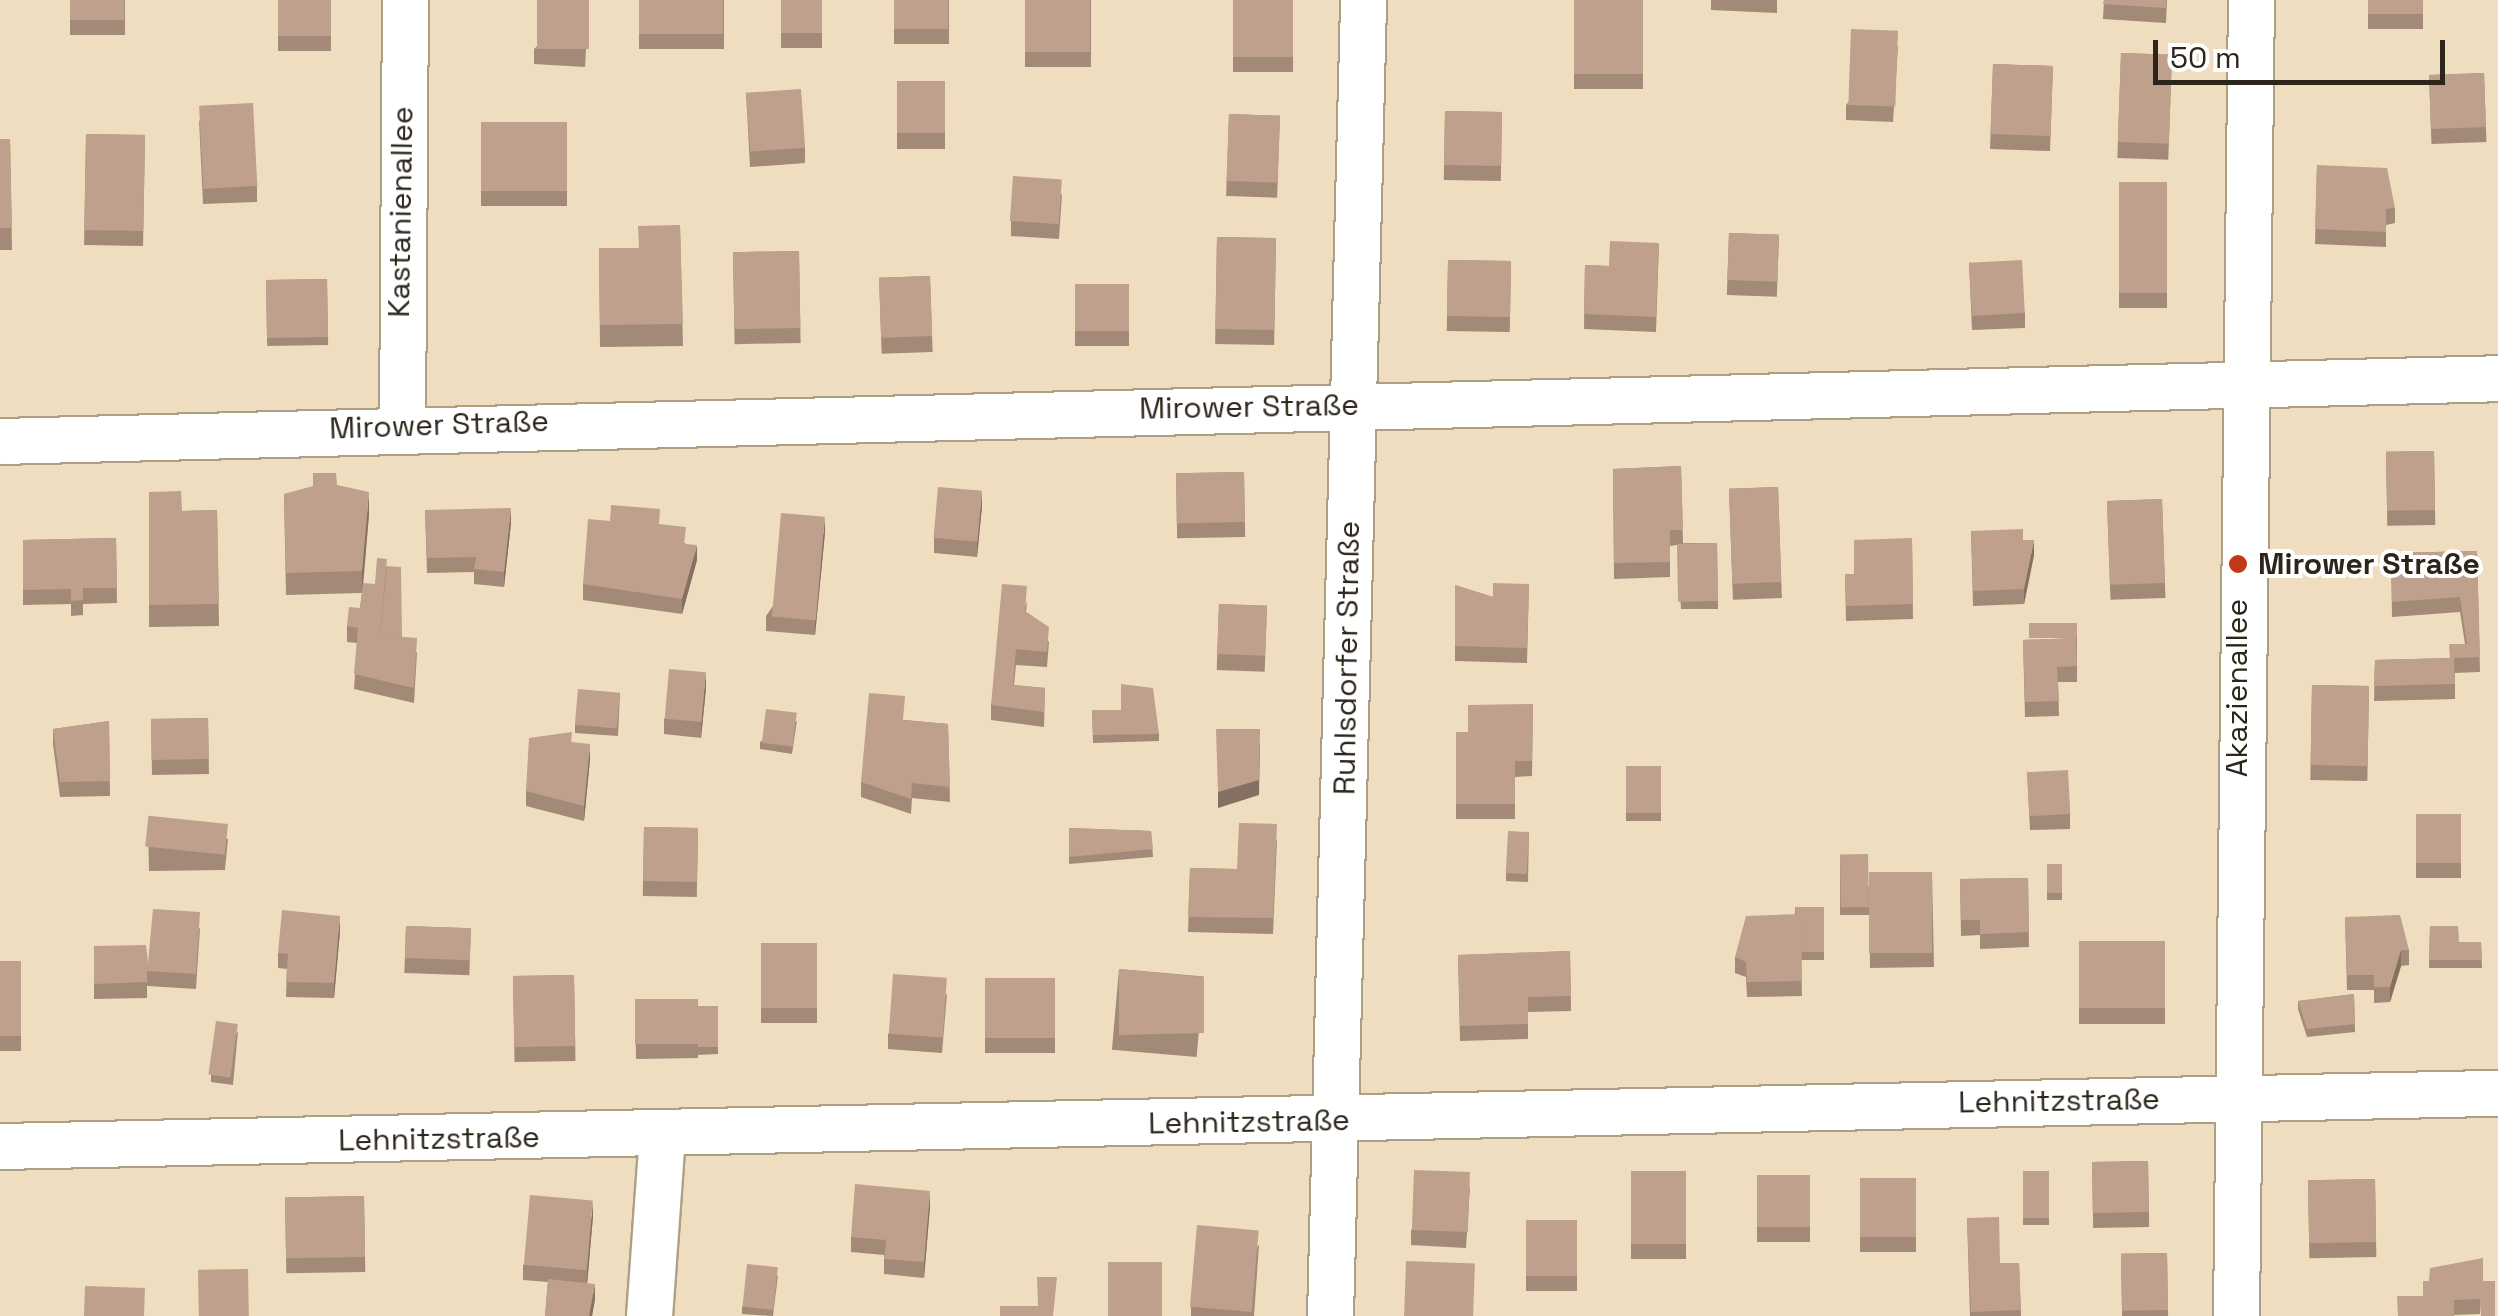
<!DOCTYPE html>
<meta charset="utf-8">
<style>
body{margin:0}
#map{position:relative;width:2498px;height:1316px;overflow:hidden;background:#eedebf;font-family:"Space Grotesk",sans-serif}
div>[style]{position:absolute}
.roads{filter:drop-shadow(2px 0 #af9f82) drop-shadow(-2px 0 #af9f82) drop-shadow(0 2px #af9f82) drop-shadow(0 -2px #af9f82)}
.minor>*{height:45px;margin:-22.5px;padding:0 22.5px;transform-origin:22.5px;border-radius:22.5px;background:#fff}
.wall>*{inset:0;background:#a38a78;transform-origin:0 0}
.shaded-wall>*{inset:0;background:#857062}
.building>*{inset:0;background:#bea08c;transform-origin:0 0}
.dots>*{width:28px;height:28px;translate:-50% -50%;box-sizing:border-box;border:5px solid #fff;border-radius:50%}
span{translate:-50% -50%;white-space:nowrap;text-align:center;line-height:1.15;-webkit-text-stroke:8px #fff;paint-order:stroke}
.street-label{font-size:30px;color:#2c261a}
.poi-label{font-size:30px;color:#2c261a;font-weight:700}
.left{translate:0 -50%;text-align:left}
.scale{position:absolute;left:2153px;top:40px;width:292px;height:45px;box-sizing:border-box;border:5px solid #2c261a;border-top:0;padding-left:12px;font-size:30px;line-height:35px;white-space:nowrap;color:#2c261a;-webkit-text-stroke:8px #fff;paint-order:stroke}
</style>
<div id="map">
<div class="roads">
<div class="minor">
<div style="left:402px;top:425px;width:425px;rotate:-89.6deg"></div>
<div style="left:0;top:441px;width:2499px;rotate:-1.44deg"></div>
<div style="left:0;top:1146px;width:2499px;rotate:-1.22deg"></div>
<div style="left:649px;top:1316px;width:181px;rotate:-85.9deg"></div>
<div style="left:1330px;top:1316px;width:1316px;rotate:-88.56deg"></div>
<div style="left:2236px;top:1316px;width:1316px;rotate:-89.35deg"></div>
</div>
</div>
<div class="wall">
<div style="left:70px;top:0;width:55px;height:35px"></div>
<div style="left:278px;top:0;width:53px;height:51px"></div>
<div style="clip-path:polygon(589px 0,585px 67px,534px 64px,534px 49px)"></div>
<div style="left:639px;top:0;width:85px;height:49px"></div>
<div style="left:781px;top:0;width:41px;height:48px"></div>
<div style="left:894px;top:0;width:55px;height:44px"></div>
<div style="left:1025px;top:0;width:66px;height:67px"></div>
<div style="left:1233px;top:0;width:60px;height:72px"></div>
<div style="left:1574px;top:0;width:69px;height:89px"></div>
<div style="clip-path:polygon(1711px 0,1777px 0,1777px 13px,1711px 10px)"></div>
<div style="clip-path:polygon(2104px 0,2167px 0,2166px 23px,2103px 19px)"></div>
<div style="left:2368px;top:0;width:55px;height:29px"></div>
<div style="clip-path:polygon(1898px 46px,1893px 122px,1846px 120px,1846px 105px)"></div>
<div style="left:2121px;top:53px;width:51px;height:105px;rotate:2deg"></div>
<div style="left:1993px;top:64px;width:60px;height:85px;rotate:2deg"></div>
<div style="left:2484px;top:73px;width:69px;height:55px;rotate:88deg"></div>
<div style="left:897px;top:81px;width:48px;height:68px"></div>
<div style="clip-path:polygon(746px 92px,805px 148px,805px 163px,750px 167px)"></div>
<div style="left:1445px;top:111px;width:57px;height:69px;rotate:1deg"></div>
<div style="left:1229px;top:114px;width:51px;height:82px;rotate:2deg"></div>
<div style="clip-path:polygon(199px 120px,257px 186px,257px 202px,203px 204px)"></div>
<div style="left:481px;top:122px;width:86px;height:84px"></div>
<div style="left:86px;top:134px;width:59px;height:111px;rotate:1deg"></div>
<div style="clip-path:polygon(0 139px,10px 139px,12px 250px,0 250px)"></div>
<div style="clip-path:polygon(2317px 165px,2395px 208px,2395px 223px,2386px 225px,2386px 247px,2315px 244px)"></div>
<div style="left:2119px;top:182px;width:48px;height:126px"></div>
<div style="clip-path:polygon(1062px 194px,1059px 239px,1011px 236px,1011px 221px)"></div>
<div style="clip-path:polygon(680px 225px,683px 346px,600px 347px,599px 248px,638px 248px)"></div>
<div style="left:1729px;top:233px;width:50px;height:62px;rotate:2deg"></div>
<div style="left:1217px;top:237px;width:59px;height:107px;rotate:1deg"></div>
<div style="clip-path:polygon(1659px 243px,1656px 332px,1584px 329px,1585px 265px,1609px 266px)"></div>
<div style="left:799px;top:251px;width:92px;height:66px;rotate:89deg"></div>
<div style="left:1448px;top:260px;width:63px;height:71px;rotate:1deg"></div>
<div style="clip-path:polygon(1969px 262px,2025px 313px,2025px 328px,1972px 330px)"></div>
<div style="left:930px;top:276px;width:76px;height:51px;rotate:88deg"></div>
<div style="left:327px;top:279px;width:66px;height:61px;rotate:89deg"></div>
<div style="left:1075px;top:284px;width:54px;height:62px"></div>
<div style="left:2434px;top:451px;width:74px;height:48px;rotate:89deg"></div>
<div style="clip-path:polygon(1681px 466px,1683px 543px,1717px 543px,1718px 609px,1681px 609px,1677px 545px,1670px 546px,1670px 577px,1614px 579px,1613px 469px)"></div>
<div style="left:1244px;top:472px;width:65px;height:68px;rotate:89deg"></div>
<div style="clip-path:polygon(337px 485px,369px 514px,363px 588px,375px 584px,387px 566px,402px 637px,417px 653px,414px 703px,354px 689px,357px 643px,347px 642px,347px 626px,360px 608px,362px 593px,286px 595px,284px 494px)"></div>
<div style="left:1778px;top:487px;width:111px;height:49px;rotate:88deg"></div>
<div style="clip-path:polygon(149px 492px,182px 511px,217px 510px,219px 626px,149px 627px)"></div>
<div style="left:2162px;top:499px;width:99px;height:55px;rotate:88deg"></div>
<div style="clip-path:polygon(982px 506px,977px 557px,934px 553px,934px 538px)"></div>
<div style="clip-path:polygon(425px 510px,511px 523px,504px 587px,474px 584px,474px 572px,427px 573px)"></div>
<div style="clip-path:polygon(660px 525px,686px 544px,697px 560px,682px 614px,583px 600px,583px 584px)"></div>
<div style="clip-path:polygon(1971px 531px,2034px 555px,2024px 604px,1973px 606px)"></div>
<div style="clip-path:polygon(825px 532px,815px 635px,766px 631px,766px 616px)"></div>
<div style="clip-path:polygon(116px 538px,117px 603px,83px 604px,83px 615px,71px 616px,71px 604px,23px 605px,23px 540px)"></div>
<div style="clip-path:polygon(1912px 538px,1913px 619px,1846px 621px,1845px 574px,1854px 574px)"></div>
<div style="clip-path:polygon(2477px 551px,2480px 672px,2455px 673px,2455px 699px,2374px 701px,2375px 660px,2449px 658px,2465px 644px,2460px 612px,2392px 617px,2391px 553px)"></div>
<div style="clip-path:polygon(1529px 584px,1527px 663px,1455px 661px,1455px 585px,1493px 597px)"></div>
<div style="clip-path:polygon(1027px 601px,1026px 612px,1049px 642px,1047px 667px,1016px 665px,1014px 685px,1045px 688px,1044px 727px,991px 720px,991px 705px)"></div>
<div style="left:1219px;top:604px;width:48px;height:66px;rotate:2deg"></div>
<div style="clip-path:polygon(2077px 638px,2077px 682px,2058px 682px,2059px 716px,2025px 717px,2023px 640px)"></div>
<div style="left:2369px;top:686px;width:95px;height:57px;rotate:91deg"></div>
<div style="clip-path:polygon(706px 688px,701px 738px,664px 734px,664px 719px)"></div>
<div style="clip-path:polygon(620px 693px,618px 736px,575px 733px,575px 725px)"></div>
<div style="clip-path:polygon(1533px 704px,1532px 776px,1515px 777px,1515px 819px,1456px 819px,1456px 732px,1468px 732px)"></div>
<div style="clip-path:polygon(1092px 710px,1159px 734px,1159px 741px,1093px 743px)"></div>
<div style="left:208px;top:718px;width:56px;height:57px;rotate:89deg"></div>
<div style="clip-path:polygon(905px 720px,948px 724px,950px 802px,912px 798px,911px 814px,861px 797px,861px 782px)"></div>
<div style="clip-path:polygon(109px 721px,110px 796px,60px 797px,53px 744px,53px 729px)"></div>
<div style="clip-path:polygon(797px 721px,792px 754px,760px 749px,760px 742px)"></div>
<div style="clip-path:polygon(572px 742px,590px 759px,584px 821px,526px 806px,526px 791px)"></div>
<div style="left:1661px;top:766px;width:55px;height:35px;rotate:90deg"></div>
<div style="clip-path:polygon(2027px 771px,2070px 814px,2070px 829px,2030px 830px)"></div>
<div style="left:2416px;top:814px;width:45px;height:64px"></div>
<div style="clip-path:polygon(148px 825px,228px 839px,225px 870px,149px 871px)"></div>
<div style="left:644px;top:827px;width:54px;height:69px;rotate:1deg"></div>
<div style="clip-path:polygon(1069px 828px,1151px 831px,1153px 857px,1069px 864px)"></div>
<div style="clip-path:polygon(1529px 832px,1528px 882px,1506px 881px,1506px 873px)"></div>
<div style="clip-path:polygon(1277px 840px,1273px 934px,1188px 932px,1190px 868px,1237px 869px)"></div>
<div style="clip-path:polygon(1840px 855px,1869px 887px,1932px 872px,1934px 967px,1870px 968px,1869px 889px,1869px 915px,1840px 915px)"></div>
<div style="left:2047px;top:864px;width:15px;height:36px"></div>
<div style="clip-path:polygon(2028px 878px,2029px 947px,1980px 949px,1980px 935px,1961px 936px,1960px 879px)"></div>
<div style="clip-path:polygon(1795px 907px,1824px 907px,1824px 960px,1801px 960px,1802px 996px,1747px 997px,1746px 977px,1735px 973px,1735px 957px,1795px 914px)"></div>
<div style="clip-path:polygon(2345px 917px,2409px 950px,2409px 965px,2401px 966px,2390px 1002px,2374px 1003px,2374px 990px,2347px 990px)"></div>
<div style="left:406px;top:926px;width:65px;height:47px;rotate:2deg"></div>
<div style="clip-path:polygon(2430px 926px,2459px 942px,2481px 942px,2482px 968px,2429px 968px)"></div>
<div style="clip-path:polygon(200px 928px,196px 989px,147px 986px,147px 998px,94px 999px,94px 946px,148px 963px)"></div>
<div style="clip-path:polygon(340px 931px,334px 998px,286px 997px,287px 969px,278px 968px,278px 953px)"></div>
<div style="left:2165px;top:941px;width:83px;height:86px;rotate:90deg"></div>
<div style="left:761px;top:943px;width:56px;height:80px"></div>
<div style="clip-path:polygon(1570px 951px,1571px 1011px,1528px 1012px,1528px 1039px,1460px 1041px,1458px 955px)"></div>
<div style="left:0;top:961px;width:21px;height:90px"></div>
<div style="left:1119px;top:969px;width:85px;height:81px;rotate:5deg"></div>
<div style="left:574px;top:975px;width:86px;height:61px;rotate:89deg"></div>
<div style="left:985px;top:978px;width:70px;height:75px"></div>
<div style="clip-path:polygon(947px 994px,942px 1053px,888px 1049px,888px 1034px)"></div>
<div style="clip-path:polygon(2354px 994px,2355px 1032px,2307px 1037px,2298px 1009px,2298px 1001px)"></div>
<div style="clip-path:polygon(635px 999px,698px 1006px,718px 1006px,718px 1054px,698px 1055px,698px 1058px,636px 1059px)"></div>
<div style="clip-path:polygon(238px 1031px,233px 1085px,211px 1082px,211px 1075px)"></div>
<div style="left:2148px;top:1161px;width:66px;height:56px;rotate:89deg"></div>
<div style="left:1631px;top:1171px;width:55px;height:88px"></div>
<div style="left:2023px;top:1171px;width:26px;height:54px"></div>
<div style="left:1757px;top:1175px;width:53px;height:67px"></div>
<div style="left:1860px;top:1178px;width:56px;height:74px"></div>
<div style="left:2375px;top:1179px;width:78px;height:67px;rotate:89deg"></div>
<div style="clip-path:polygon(1470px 1187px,1466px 1248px,1411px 1245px,1411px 1230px)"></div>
<div style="left:364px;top:1196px;width:76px;height:79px;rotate:89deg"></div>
<div style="clip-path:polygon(930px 1206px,924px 1278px,884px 1274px,884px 1255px,851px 1252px,851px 1237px)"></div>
<div style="clip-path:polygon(593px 1216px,587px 1283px,595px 1299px,592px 1316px,545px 1316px,548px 1282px,523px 1280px,523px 1265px)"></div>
<div style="clip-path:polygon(1967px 1218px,2000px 1263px,2019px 1263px,2021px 1316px,1970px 1316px)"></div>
<div style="left:1526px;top:1220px;width:51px;height:71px"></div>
<div style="clip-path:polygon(1259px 1245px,1254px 1316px,1191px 1316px,1191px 1307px)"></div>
<div style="left:2167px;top:1253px;width:63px;height:46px;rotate:89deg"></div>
<div style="clip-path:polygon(2483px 1258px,2480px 1314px,2454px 1315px,2429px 1281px)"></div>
<div style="clip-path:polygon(778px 1275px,773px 1316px,742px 1314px,742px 1307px)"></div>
</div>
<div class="shaded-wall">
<div style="clip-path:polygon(982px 491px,982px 506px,977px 557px,977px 542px)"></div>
<div style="clip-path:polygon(369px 492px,369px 514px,362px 593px,362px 571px)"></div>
<div style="clip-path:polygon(511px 508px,511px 523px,504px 587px,504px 572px)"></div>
<div style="clip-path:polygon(825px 517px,825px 532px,815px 635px,815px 620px)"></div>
<div style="clip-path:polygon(2034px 540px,2034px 555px,2024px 604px,2024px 589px)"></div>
<div style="clip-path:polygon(697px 545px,697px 560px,682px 614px,682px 599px)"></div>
<div style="clip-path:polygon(706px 672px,706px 688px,701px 738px,701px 723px)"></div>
<div style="clip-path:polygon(590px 744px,590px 759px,584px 821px,584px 806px)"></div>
<div style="clip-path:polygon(1260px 744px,1259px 795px,1218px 808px,1218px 792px)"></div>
<div style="clip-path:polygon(340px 916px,340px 931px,334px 998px,334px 983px)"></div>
<div style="clip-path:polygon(2401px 950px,2401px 966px,2390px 1002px,2390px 987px)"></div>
<div style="clip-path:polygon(930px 1191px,930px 1206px,924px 1278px,924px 1262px)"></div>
<div style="clip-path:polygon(593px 1201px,593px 1216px,587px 1286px,587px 1271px)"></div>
<div style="clip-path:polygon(595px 1284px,595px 1299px,592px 1316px,589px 1316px)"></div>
</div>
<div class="building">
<div style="left:70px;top:0;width:54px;height:20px"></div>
<div style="left:278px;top:0;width:53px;height:36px"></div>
<div style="left:537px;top:0;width:52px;height:49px"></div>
<div style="left:639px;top:0;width:84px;height:34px"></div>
<div style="left:781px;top:0;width:41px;height:33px"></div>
<div style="left:894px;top:0;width:54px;height:29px"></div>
<div style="left:1025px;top:0;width:65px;height:52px"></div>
<div style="left:1233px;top:0;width:60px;height:57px"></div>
<div style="left:1574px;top:0;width:69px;height:74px"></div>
<div style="clip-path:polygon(2104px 0,2166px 0,2166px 8px,2103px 4px)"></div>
<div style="left:2368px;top:0;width:55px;height:14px"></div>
<div style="left:1851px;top:29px;width:47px;height:76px;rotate:2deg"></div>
<div style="left:2121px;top:53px;width:51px;height:89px;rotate:2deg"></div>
<div style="left:1993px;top:64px;width:60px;height:70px;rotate:2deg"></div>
<div style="left:2484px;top:73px;width:54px;height:55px;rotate:88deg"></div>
<div style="left:897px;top:81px;width:48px;height:52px"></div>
<div style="left:801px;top:89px;width:59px;height:55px;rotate:86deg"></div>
<div style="left:253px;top:103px;width:83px;height:54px;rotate:87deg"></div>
<div style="left:1445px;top:111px;width:57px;height:54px;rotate:1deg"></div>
<div style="left:1229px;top:114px;width:51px;height:67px;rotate:2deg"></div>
<div style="left:481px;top:122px;width:86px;height:69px"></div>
<div style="left:86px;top:134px;width:59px;height:96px;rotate:1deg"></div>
<div style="clip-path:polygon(0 139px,10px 139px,12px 228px,0 228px)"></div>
<div style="clip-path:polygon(2317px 165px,2387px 168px,2395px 208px,2386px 209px,2386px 232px,2315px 229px)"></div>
<div style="left:1013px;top:176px;width:49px;height:45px;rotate:4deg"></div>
<div style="left:2119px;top:182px;width:48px;height:111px"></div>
<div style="clip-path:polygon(680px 225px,683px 324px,600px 325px,599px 248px,639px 248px,638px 226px)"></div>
<div style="left:1729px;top:233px;width:50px;height:47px;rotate:2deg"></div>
<div style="left:1217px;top:237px;width:59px;height:92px;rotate:1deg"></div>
<div style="clip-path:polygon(1610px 241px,1659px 243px,1656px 317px,1584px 314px,1585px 265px,1609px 266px)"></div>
<div style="left:799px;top:251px;width:77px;height:66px;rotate:89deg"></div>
<div style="left:1448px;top:260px;width:63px;height:56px;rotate:1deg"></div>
<div style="left:2022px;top:260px;width:53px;height:53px;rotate:87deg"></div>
<div style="left:930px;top:276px;width:60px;height:51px;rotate:88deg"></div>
<div style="left:327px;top:279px;width:58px;height:61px;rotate:89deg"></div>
<div style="left:1075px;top:284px;width:54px;height:47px"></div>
<div style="left:2434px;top:451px;width:59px;height:48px;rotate:89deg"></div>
<div style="clip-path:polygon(1681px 466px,1683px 530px,1670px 530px,1670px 562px,1614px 563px,1613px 469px)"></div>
<div style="left:1244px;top:472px;width:50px;height:68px;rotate:89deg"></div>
<div style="clip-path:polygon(313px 473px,336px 473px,337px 485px,369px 492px,362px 571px,286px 573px,284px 494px,313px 486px)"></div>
<div style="left:938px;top:487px;width:44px;height:51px;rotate:5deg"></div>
<div style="left:1778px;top:487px;width:95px;height:49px;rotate:88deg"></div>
<div style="clip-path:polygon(181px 491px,182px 511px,217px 510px,219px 604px,149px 605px,149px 492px)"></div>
<div style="left:2162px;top:499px;width:84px;height:55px;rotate:88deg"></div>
<div style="clip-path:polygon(611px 505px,660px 509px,659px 524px,686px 527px,684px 544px,697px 545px,682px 599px,583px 584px,588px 519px,610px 521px)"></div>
<div style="clip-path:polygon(511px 508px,504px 572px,474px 569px,476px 557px,427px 558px,425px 510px)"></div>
<div style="left:781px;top:513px;width:44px;height:104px;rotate:5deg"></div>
<div style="clip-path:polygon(2023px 529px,2023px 540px,2034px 540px,2024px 589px,1973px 591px,1971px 531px)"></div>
<div style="clip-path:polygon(116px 538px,117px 588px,83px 588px,83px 600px,71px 601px,71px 589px,23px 590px,23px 540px)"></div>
<div style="clip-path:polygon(1912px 538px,1913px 604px,1846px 606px,1845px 574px,1854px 574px,1854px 540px)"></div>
<div style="left:1717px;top:543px;width:58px;height:40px;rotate:89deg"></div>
<div style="clip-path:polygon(2477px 551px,2480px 657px,2454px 658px,2455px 684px,2374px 686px,2375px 660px,2450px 658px,2449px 644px,2467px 644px,2460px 597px,2392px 602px,2391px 553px)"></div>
<div style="clip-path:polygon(377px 558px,387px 559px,380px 635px,417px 638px,414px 688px,354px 674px,358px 628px,347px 626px,349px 607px,360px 608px,363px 583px,375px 584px)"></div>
<div style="clip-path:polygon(387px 566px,401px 567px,402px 637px,380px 635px)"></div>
<div style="clip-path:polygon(1493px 583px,1529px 584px,1527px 648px,1455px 646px,1455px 585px,1493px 597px)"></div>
<div style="clip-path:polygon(1002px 584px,1027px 586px,1025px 611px,1049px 627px,1047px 652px,1016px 649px,1013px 685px,1045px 688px,1044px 712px,991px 705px)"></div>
<div style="left:1219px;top:604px;width:48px;height:50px;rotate:2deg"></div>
<div style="left:2077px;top:623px;width:15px;height:48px;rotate:90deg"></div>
<div style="clip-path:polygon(2076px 638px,2077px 666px,2057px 667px,2059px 701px,2025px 702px,2023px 640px)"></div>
<div style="left:669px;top:669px;width:37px;height:50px;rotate:5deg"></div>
<div style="clip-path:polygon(1121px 684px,1153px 688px,1159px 734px,1093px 735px,1092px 710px,1121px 710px)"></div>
<div style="left:2369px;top:686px;width:80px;height:57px;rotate:91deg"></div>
<div style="left:578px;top:689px;width:42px;height:36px;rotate:5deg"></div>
<div style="clip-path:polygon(869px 693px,905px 696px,903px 720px,948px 724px,950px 787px,912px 783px,911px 799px,861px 782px)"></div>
<div style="clip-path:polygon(1533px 704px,1532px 761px,1515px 761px,1515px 804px,1456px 804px,1456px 732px,1468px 732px,1468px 705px)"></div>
<div style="left:766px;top:709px;width:31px;height:34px;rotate:7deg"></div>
<div style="left:208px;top:718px;width:41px;height:57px;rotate:89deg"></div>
<div style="clip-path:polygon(109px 721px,110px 781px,60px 782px,53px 729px)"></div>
<div style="clip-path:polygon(1216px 729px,1260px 729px,1259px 780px,1218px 792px)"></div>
<div style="clip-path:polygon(572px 732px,571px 742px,590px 744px,584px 806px,526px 791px,529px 738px)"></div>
<div style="left:1661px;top:766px;width:47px;height:35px;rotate:90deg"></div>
<div style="left:2068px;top:770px;width:44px;height:41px;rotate:87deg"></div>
<div style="left:2416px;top:814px;width:45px;height:49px"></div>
<div style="clip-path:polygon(1239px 823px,1277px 824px,1273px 918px,1188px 917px,1190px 868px,1237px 869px)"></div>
<div style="left:228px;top:824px;width:31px;height:80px;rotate:96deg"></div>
<div style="left:644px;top:827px;width:54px;height:54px;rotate:1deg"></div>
<div style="clip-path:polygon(1069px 828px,1151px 831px,1153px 849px,1069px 857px)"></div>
<div style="left:1508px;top:831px;width:21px;height:42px;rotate:3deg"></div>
<div style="left:1868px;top:854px;width:53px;height:28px;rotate:89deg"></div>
<div style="left:2047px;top:864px;width:15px;height:29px"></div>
<div style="left:1869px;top:872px;width:63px;height:81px"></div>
<div style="clip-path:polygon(2028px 878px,2029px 932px,1980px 934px,1980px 920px,1961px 920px,1960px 879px)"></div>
<div style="clip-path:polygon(1795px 907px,1824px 907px,1824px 952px,1801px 952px,1801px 914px,1796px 914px)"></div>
<div style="clip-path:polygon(153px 909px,200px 912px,196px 974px,147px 971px,147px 982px,94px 984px,94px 946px,146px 945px,148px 963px)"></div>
<div style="clip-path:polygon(282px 910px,340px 916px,334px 983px,286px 982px,288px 954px,278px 953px)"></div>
<div style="clip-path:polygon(1801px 914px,1802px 981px,1747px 982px,1746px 962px,1735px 957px,1746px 916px)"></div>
<div style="clip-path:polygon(2400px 915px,2409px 950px,2401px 950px,2390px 987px,2374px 987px,2374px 975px,2347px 975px,2345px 917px)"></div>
<div style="left:406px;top:926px;width:65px;height:32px;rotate:2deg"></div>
<div style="clip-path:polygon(2430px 926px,2458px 926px,2459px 942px,2481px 942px,2482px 960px,2429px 960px)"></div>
<div style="left:2165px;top:941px;width:67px;height:86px;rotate:90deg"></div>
<div style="left:761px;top:943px;width:56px;height:65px"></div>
<div style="clip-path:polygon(1570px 951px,1571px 996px,1528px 997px,1528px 1024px,1460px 1026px,1458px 955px)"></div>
<div style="left:0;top:961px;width:21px;height:75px"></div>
<div style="clip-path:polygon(1119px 969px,1204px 977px,1204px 1033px,1119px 1035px)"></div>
<div style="left:893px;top:974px;width:54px;height:60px;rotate:4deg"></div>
<div style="left:574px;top:975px;width:71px;height:61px;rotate:89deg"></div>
<div style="left:985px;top:978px;width:70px;height:60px"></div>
<div style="clip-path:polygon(2354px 994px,2355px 1024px,2307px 1029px,2298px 1001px)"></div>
<div style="left:635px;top:999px;width:63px;height:45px"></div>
<div style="left:698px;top:1006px;width:20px;height:41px"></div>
<div style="left:216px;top:1021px;width:22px;height:54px;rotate:8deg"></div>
<div style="left:2148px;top:1161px;width:51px;height:56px;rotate:89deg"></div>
<div style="left:1414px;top:1170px;width:56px;height:60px;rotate:2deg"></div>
<div style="left:1631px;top:1171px;width:55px;height:73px"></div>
<div style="left:2023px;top:1171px;width:26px;height:47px"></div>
<div style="left:1757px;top:1175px;width:53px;height:52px"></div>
<div style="left:1860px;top:1178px;width:56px;height:59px"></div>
<div style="left:2375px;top:1179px;width:63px;height:67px;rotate:89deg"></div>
<div style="clip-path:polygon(855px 1184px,930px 1191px,924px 1262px,884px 1259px,886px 1240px,851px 1237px)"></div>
<div style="left:530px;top:1195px;width:63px;height:70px;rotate:5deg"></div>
<div style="left:364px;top:1196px;width:61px;height:79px;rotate:89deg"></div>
<div style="clip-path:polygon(1999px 1217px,2000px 1263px,2019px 1263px,2021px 1310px,1971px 1312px,1967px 1218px)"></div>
<div style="left:1526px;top:1220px;width:51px;height:56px"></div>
<div style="left:1197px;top:1225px;width:62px;height:82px;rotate:5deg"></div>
<div style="left:2167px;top:1253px;width:57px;height:46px;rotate:89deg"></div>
<div style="clip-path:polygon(2483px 1258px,2483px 1281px,2429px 1281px,2430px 1268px)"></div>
<div style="left:1406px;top:1261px;width:69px;height:55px;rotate:2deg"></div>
<div style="left:1108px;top:1262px;width:54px;height:54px"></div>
<div style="left:747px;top:1264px;width:31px;height:43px;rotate:6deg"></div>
<div style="left:248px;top:1269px;width:47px;height:50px;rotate:89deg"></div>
<div style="clip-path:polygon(1037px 1277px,1057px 1277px,1053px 1316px,1000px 1316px,1000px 1306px,1038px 1306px)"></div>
<div style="clip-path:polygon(548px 1279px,595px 1284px,589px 1316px,545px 1316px)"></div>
<div style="clip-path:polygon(2423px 1281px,2495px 1281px,2495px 1316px,2481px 1316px,2480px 1299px,2454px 1300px,2454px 1316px,2398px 1316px,2397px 1296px,2423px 1296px)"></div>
<div style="left:85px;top:1286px;width:60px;height:30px;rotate:2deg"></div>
</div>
<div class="dots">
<div style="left:2238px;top:564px;background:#c23916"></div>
</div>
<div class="street-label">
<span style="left:401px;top:212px;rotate:-89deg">Kastanienallee</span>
<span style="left:1249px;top:407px;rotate:-1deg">Mirower Straße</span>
<span style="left:439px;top:425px;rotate:-2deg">Mirower Straße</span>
<span style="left:1347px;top:658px;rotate:-89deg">Ruhlsdorfer Straße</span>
<span style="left:2237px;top:688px;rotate:-90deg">Akazienallee</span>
<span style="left:2059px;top:1101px;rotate:-1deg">Lehnitzstraße</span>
<span style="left:1249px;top:1122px;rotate:-1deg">Lehnitzstraße</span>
<span style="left:439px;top:1139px;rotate:-1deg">Lehnitzstraße</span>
</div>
<div class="poi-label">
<span class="left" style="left:2258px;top:564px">Mirower Straße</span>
</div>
<div class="scale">50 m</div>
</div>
